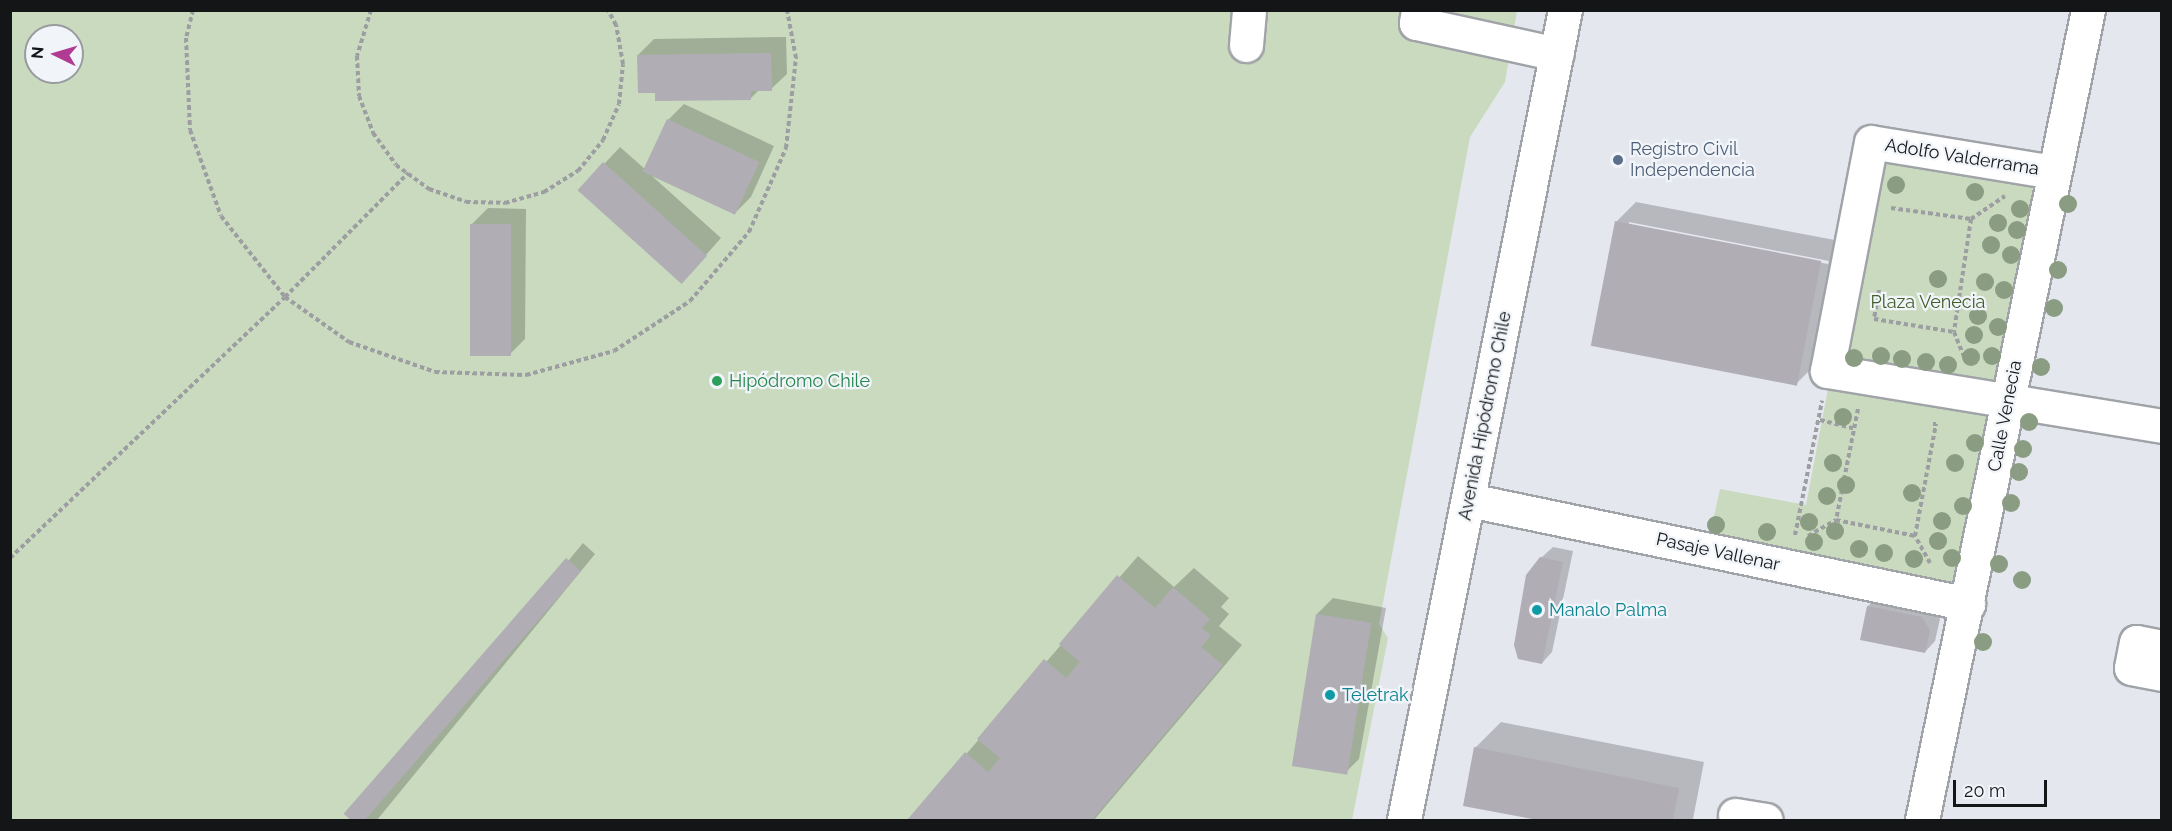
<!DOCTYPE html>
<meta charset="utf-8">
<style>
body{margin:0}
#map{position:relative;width:2172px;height:831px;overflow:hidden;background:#e4e7ed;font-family:Raleway,sans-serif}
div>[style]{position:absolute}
.green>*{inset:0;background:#c9dabe}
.shadow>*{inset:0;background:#0003}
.building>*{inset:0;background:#b0aeb4;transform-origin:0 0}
.path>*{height:4px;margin-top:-2px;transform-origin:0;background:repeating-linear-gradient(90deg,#9c9ea2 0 4.5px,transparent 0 7.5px)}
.roads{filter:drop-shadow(2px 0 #a0a3a8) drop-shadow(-2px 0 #a0a3a8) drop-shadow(0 2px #a0a3a8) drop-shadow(0 -2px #a0a3a8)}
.minor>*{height:33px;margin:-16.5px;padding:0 16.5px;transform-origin:16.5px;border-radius:16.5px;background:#fff}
.trees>*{width:18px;height:18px;margin:-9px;border-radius:50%;background:#8a9c81}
.dots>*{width:16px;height:16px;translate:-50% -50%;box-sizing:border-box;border:3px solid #f1f5fa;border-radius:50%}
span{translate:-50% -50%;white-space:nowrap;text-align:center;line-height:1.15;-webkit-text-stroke:4.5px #f1f5fa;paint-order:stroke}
.service-label{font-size:18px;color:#4e5e75}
.left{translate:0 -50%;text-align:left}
.street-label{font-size:18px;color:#141517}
.park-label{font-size:18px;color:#415f28}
.leisure-label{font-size:18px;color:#27864d}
.culture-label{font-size:18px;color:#0d838f}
.frame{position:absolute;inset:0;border:12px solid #141517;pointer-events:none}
.north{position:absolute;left:24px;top:24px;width:60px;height:60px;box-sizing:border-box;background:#f1f5fa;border:2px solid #999b9f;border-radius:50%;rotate:275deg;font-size:16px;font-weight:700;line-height:24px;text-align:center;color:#141517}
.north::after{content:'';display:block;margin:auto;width:21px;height:27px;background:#b13b92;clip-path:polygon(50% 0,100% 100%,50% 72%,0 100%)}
.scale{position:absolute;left:1953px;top:780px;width:94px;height:27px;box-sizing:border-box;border:3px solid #141517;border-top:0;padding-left:8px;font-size:18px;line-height:21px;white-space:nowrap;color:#141517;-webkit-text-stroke:4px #f1f5fa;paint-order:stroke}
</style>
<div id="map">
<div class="green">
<div style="clip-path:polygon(evenodd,10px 11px,1517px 11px,1505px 82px,1470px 137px,1379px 624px,1388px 638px,1352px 820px,11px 820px,10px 11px,36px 36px,72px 36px,72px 72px,36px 72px,36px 36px)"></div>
<div style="clip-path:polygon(1872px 157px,2029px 180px,2033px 190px,1959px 578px,1949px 587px,1709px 539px,1720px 489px,1806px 505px)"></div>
</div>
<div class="shadow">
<div style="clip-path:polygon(786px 37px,787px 74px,771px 89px,759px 90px,751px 98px,657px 91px,638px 55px,654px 39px)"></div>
<div style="clip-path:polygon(684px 104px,774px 146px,751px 197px,735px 213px,652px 176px,721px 238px,697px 265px,580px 190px,620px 147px,646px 170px,668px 120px)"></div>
<div style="clip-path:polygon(evenodd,1636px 202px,1840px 241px,1816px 364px,1796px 384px,1616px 222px,1636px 202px,1629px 222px,1829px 261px,1828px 264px,1629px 225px,1629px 222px)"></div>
<div style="clip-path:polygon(488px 208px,526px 209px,525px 339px,509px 355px,472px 224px)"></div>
<div style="clip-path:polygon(583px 543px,595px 554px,377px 820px,353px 820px)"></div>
<div style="clip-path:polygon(1553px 547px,1573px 551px,1552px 652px,1542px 663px,1541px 558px)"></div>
<div style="clip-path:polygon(1138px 556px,1174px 587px,1194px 568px,1229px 598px,1221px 607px,1229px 614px,1219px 626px,1242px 645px,1094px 820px,909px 820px)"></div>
<div style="clip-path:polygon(1879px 595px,1933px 606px,1940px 619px,1935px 641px,1925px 652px,1868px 606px)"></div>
<div style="clip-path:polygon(1333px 598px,1386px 608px,1359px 759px,1344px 774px,1317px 614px)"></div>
<div style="clip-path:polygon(1501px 722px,1704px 762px,1693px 819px,1545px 820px,1464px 804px,1475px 748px)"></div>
</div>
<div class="building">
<div style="clip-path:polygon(771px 53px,772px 91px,751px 91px,751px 100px,655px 101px,655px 93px,638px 93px,637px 55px)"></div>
<div style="left:667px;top:119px;width:102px;height:58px;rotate:25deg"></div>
<div style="left:603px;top:162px;width:140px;height:38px;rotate:42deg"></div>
<div style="left:1615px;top:221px;width:210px;height:127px;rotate:11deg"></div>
<div style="left:470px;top:224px;width:41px;height:132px"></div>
<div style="clip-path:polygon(1540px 557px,1563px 562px,1542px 664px,1518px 659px,1514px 645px,1526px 575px)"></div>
<div style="left:566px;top:558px;width:20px;height:339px;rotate:41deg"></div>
<div style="clip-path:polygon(1117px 575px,1155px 608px,1173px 587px,1210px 619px,1202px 628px,1211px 635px,1201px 647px,1223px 665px,1092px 820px,907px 820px,965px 752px,988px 772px,1000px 758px,977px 739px,1044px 659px,1066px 678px,1080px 662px,1059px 644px)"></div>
<div style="clip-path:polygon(1867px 606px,1922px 617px,1930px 631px,1925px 653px,1860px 640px)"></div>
<div style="left:1316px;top:614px;width:56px;height:154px;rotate:9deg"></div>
<div style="clip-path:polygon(1474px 747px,1679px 788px,1673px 820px,1538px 820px,1463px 806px)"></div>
</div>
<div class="path">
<div style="left:193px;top:10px;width:29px;rotate:104deg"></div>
<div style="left:186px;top:38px;width:92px;rotate:87.5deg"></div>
<div style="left:190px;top:130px;width:91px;rotate:70.2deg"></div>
<div style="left:221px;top:216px;width:103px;rotate:51.7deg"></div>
<div style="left:285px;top:297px;width:78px;rotate:35.1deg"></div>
<div style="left:349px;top:342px;width:91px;rotate:19.2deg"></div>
<div style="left:435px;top:372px;width:91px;rotate:1.9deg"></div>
<div style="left:526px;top:375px;width:91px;rotate:-15.3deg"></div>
<div style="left:614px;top:351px;width:91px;rotate:-33.3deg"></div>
<div style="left:690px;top:301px;width:91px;rotate:-49.5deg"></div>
<div style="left:749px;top:232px;width:92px;rotate:-66.2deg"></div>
<div style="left:786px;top:148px;width:91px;rotate:-83.7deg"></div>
<div style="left:796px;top:58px;width:49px;rotate:-100.6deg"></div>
<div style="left:371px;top:10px;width:48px;rotate:106.9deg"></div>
<div style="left:357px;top:56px;width:40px;rotate:87.1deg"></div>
<div style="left:359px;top:96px;width:40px;rotate:69deg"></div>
<div style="left:373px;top:133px;width:39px;rotate:54deg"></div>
<div style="left:396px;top:165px;width:41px;rotate:36deg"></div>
<div style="left:429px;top:189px;width:39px;rotate:19deg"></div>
<div style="left:466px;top:202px;width:39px;rotate:1deg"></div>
<div style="left:505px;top:203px;width:41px;rotate:-15.8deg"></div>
<div style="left:544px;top:192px;width:40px;rotate:-32deg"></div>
<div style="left:578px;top:171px;width:40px;rotate:-51deg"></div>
<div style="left:603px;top:140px;width:39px;rotate:-66deg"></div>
<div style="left:619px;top:104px;width:40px;rotate:-84.3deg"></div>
<div style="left:623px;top:64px;width:40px;rotate:-100deg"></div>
<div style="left:616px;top:25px;width:17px;rotate:-118deg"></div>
<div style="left:1891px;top:208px;width:81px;rotate:7.8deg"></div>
<div style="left:1971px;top:219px;width:114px;rotate:98.6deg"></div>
<div style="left:1954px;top:332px;width:31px;rotate:68deg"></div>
<div style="left:1971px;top:219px;width:41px;rotate:-34.1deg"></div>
<div style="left:1879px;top:290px;width:29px;rotate:100deg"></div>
<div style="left:1874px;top:319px;width:81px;rotate:9.2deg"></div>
<div style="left:1858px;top:409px;width:113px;rotate:101.2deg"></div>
<div style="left:1836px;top:520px;width:81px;rotate:11.4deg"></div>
<div style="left:1820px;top:420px;width:34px;rotate:14deg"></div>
<div style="left:1795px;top:535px;width:137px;rotate:-78.6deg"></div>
<div style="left:1808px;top:536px;width:32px;rotate:-30deg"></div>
<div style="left:10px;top:558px;width:379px;rotate:-43.5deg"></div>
<div style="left:285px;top:297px;width:175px;rotate:-45.2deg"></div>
<div style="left:1930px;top:563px;width:31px;rotate:-119deg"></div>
<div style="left:1915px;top:536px;width:114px;rotate:-79.4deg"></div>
<div style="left:1936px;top:424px;width:3px;rotate:180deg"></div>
</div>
<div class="roads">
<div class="minor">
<div style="left:1418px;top:10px;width:13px;rotate:99deg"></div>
<div style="left:1416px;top:23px;width:144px;rotate:12.4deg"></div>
<div style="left:1246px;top:45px;width:35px;rotate:-85deg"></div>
<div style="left:2054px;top:172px;width:185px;rotate:-170.7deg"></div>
<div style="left:1871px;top:142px;width:233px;rotate:100.9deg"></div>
<div style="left:1827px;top:371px;width:339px;rotate:9.3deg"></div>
<div style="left:1469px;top:500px;width:510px;rotate:11.77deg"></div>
<div style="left:2162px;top:647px;width:26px;rotate:-169deg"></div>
<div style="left:2136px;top:642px;width:26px;rotate:101deg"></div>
<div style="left:2131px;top:668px;width:32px;rotate:11deg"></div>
<div style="left:1735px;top:815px;width:31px;rotate:9deg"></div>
<div style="left:1404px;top:820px;width:826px;rotate:-78.76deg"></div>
<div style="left:1922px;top:820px;width:827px;rotate:-78.42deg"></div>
</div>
</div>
<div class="trees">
<div style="left:1896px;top:185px"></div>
<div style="left:1975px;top:192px"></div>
<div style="left:2068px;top:204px"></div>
<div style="left:2020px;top:209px"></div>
<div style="left:1998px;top:223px"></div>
<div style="left:2017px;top:230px"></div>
<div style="left:1991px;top:245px"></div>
<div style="left:2011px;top:255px"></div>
<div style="left:2058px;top:270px"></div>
<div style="left:1938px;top:279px"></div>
<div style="left:1985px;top:282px"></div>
<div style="left:2004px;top:290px"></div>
<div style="left:2054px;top:308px"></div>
<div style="left:1978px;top:316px"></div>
<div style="left:1998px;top:327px"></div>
<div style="left:1974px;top:335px"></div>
<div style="left:1881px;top:356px"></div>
<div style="left:1992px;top:356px"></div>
<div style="left:1971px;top:357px"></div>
<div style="left:1854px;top:358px"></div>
<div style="left:1902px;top:359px"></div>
<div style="left:1926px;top:362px"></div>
<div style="left:1948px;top:365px"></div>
<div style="left:2041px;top:367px"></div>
<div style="left:1843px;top:417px"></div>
<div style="left:2029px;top:422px"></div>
<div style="left:1975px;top:443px"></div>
<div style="left:2023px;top:449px"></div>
<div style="left:1833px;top:463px"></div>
<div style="left:1955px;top:463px"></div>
<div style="left:2019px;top:472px"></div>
<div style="left:1846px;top:485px"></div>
<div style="left:1912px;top:493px"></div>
<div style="left:1827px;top:496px"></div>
<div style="left:2011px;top:503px"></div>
<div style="left:1963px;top:506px"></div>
<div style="left:1942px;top:521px"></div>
<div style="left:1809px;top:522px"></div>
<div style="left:1716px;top:525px"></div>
<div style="left:1835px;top:531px"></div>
<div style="left:1767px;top:532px"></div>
<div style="left:1938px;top:541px"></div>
<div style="left:1814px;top:542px"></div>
<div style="left:1859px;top:549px"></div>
<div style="left:1884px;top:553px"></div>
<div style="left:1952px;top:558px"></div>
<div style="left:1914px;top:559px"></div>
<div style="left:1999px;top:564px"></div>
<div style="left:2022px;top:580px"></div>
<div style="left:1983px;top:642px"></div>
</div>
<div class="dots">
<div style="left:1618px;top:160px;background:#5c6f8a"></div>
<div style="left:717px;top:381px;background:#2e9e5b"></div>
<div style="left:1537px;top:610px;background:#0f9aa8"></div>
<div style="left:1330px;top:695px;background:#0f9aa8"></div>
</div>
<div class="service-label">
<span class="left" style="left:1630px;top:160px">Registro Civil<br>Independencia</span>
</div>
<div class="street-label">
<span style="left:1962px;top:157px;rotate:9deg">Adolfo Valderrama</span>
<span style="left:1485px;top:416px;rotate:-79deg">Avenida Hipódromo Chile</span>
<span style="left:2005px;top:416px;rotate:-79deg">Calle Venecia</span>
<span style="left:1718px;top:552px;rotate:12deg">Pasaje Vallenar</span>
</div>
<div class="park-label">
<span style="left:1928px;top:302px">Plaza Venecia</span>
</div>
<div class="leisure-label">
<span class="left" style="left:729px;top:381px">Hipódromo Chile</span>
</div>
<div class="culture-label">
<span class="left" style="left:1549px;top:610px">Manalo Palma</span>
<span class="left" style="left:1342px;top:695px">Teletrak</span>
</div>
<div class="frame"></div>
<div class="north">N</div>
<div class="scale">20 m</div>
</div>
